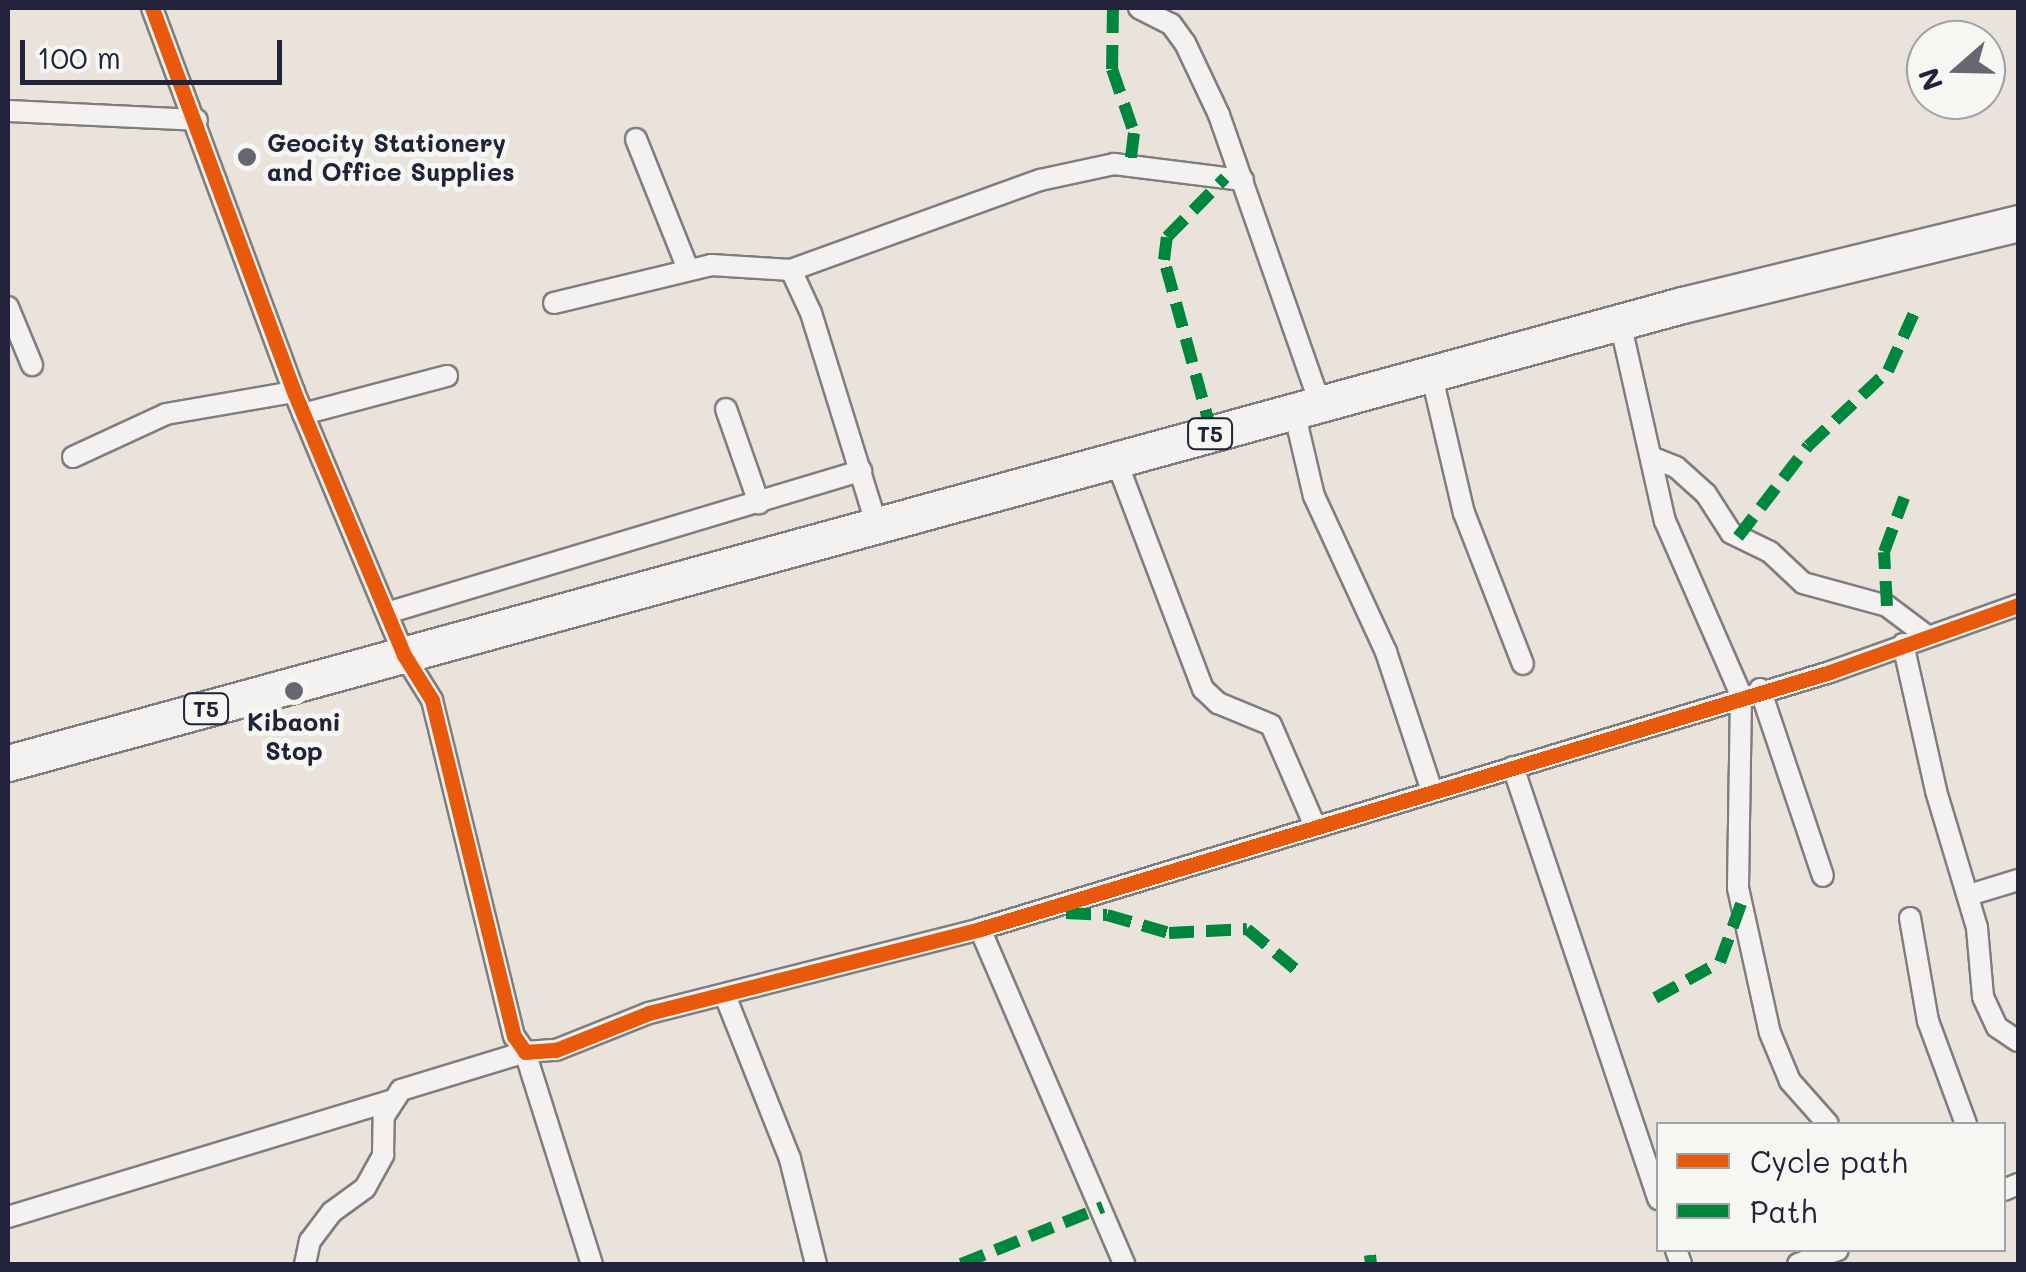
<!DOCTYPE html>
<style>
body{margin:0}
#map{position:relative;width:2026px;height:1272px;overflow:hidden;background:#eae3dc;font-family:Mali,sans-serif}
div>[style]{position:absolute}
.roads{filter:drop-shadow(2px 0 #807d7f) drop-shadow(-2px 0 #807d7f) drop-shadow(0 2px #807d7f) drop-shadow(0 -2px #807d7f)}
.minor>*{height:20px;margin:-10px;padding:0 10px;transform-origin:10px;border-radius:10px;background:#f3f2f0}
.trunk>*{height:35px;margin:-17.5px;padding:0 17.5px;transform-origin:17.5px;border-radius:17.5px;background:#f3f2f0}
.quiet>*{height:12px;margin-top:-6px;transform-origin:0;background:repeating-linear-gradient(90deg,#00873e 0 25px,transparent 0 37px)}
.cycleway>*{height:15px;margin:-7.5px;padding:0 7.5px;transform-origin:7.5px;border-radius:7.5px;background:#e8590c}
.dots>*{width:28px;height:28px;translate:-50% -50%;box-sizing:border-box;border:5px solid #f6f6f2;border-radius:50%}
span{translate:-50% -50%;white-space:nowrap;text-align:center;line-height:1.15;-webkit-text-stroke:10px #f6f6f2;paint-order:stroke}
.shield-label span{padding:2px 8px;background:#f6f6f2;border:2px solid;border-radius:8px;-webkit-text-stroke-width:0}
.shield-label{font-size:22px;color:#22223b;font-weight:700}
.poi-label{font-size:25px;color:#22223b;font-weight:700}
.left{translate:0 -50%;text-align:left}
.frame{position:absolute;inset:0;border:10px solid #22223b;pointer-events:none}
.legend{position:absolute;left:1656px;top:1122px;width:350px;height:130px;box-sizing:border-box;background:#f6f6f2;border:2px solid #a1a1a9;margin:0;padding:12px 18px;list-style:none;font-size:30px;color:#22223b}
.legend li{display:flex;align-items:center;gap:20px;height:50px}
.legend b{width:50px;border:2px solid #a1a1a9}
.north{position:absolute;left:1906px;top:20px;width:100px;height:100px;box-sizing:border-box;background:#f6f6f2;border:2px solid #a1a1a9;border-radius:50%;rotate:250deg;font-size:28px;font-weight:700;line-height:40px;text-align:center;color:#22223b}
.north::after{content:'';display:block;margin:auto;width:35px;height:45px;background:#686673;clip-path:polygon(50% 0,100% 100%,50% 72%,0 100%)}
.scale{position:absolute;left:20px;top:40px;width:262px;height:45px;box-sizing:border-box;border:5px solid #22223b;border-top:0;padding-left:12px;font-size:30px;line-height:35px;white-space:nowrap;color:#22223b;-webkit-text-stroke:8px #f6f6f2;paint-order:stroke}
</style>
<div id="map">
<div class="roads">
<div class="minor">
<div style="left:152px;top:8px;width:409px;rotate:69.7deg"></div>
<div style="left:294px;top:392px;width:285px;rotate:67.3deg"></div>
<div style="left:404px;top:655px;width:53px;rotate:58.1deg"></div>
<div style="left:432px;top:700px;width:346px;rotate:76.3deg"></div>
<div style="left:514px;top:1036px;width:19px;rotate:55deg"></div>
<div style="left:525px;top:1052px;width:31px;rotate:-4deg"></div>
<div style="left:556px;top:1050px;width:100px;rotate:-21.7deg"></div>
<div style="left:649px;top:1013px;width:341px;rotate:-14.2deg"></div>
<div style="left:980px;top:929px;width:888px;rotate:-16.82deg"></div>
<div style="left:1830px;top:672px;width:200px;rotate:-19.6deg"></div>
<div style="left:1139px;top:8px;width:36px;rotate:27deg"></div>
<div style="left:1171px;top:24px;width:24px;rotate:54deg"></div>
<div style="left:1185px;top:43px;width:80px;rotate:64.7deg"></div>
<div style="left:1219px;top:115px;width:308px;rotate:70.7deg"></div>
<div style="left:8px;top:111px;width:189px;rotate:2.7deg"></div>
<div style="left:636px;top:139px;width:140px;rotate:68.2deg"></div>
<div style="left:791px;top:270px;width:265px;rotate:-19.9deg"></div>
<div style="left:1040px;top:180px;width:76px;rotate:-12.2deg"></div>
<div style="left:1114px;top:164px;width:130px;rotate:7.1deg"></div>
<div style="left:554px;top:303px;width:162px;rotate:-13.6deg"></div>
<div style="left:711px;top:265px;width:80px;rotate:3.6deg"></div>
<div style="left:791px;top:270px;width:47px;rotate:65.1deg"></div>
<div style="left:811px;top:313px;width:223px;rotate:72.8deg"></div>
<div style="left:8px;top:307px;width:63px;rotate:67.5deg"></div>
<div style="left:1620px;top:322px;width:204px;rotate:77.3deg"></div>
<div style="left:1665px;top:521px;width:190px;rotate:66.4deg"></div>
<div style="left:1741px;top:695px;width:193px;rotate:90.9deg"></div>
<div style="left:1738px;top:888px;width:148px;rotate:77.6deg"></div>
<div style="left:1770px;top:1033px;width:52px;rotate:67.4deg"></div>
<div style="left:1790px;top:1081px;width:57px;rotate:48.5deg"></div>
<div style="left:1432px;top:377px;width:140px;rotate:76.8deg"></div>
<div style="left:1464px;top:513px;width:162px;rotate:68.7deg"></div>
<div style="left:726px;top:409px;width:100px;rotate:70.7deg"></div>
<div style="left:1294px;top:411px;width:87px;rotate:76.8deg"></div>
<div style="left:1314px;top:496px;width:172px;rotate:65.2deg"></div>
<div style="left:1386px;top:652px;width:143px;rotate:71.7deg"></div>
<div style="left:303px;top:414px;width:149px;rotate:-14.8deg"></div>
<div style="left:73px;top:457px;width:102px;rotate:-24.8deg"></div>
<div style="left:166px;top:414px;width:130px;rotate:-9.8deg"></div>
<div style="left:1651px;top:457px;width:27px;rotate:22deg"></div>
<div style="left:1676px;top:467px;width:40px;rotate:42deg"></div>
<div style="left:1706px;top:494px;width:46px;rotate:57.3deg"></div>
<div style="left:1731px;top:533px;width:43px;rotate:26deg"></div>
<div style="left:1770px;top:552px;width:45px;rotate:43.2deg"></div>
<div style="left:1803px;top:583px;width:87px;rotate:15.3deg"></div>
<div style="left:1887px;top:606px;width:50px;rotate:36.9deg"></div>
<div style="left:1116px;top:460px;width:245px;rotate:69.2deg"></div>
<div style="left:1203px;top:689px;width:21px;rotate:43deg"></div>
<div style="left:1218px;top:703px;width:57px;rotate:22.5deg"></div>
<div style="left:1271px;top:725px;width:108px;rotate:66.5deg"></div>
<div style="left:390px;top:612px;width:492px;rotate:-16.7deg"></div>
<div style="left:1903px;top:644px;width:151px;rotate:77.3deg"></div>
<div style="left:1936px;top:791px;width:143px;rotate:73.3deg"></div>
<div style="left:1977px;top:928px;width:69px;rotate:85deg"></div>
<div style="left:1983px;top:997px;width:33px;rotate:65deg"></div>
<div style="left:1997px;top:1027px;width:25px;rotate:34deg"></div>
<div style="left:1760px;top:689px;width:197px;rotate:71.4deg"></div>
<div style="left:1513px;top:767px;width:456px;rotate:71.4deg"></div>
<div style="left:1969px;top:895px;width:51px;rotate:-17deg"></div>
<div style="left:1910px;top:918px;width:105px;rotate:80.1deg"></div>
<div style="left:1928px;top:1021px;width:110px;rotate:69.7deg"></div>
<div style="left:980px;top:929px;width:365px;rotate:66.7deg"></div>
<div style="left:726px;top:998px;width:173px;rotate:68.3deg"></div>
<div style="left:790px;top:1159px;width:108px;rotate:76.1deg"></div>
<div style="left:2004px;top:1190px;width:15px;rotate:-23deg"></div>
<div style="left:8px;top:1217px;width:401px;rotate:-16.9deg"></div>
<div style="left:1676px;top:1250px;width:15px;rotate:70deg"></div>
<div style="left:305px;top:1264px;width:24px;rotate:-78deg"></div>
<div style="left:310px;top:1241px;width:36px;rotate:-53deg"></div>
<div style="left:332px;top:1212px;width:41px;rotate:-36deg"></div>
<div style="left:365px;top:1188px;width:38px;rotate:-61deg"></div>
<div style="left:383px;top:1155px;width:39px;rotate:-89deg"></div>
<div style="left:384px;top:1116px;width:31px;rotate:-57deg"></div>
<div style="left:401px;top:1090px;width:130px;rotate:-17deg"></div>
<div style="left:525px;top:1052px;width:222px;rotate:72.5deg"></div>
<div style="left:1798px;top:1264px;width:42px;rotate:-19.3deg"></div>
</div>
<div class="trunk">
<div style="left:8px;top:763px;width:1736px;rotate:-15.3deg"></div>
<div style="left:1682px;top:305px;width:346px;rotate:-13.7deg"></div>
</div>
</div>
<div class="quiet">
<div style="left:1113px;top:8px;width:61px;rotate:90.9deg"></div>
<div style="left:1112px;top:69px;width:68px;rotate:71deg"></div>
<div style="left:1134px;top:133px;width:33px;rotate:97deg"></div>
<div style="left:1212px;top:434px;width:180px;rotate:-105.4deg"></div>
<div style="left:1164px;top:260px;width:23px;rotate:-83deg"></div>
<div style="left:1167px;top:237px;width:83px;rotate:-45.5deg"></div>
<div style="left:1738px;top:537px;width:115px;rotate:-52.4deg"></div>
<div style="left:1808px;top:446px;width:110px;rotate:-43.2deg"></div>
<div style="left:1888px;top:371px;width:64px;rotate:-65.9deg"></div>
<div style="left:1887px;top:606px;width:54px;rotate:-93.2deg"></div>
<div style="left:1884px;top:552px;width:58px;rotate:-69.7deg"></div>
<div style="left:1066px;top:913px;width:41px;rotate:2.8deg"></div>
<div style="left:1107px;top:915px;width:65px;rotate:16.2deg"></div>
<div style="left:1169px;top:933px;width:78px;rotate:-2.9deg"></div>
<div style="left:1247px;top:929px;width:69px;rotate:39.7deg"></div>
<div style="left:1655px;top:998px;width:74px;rotate:-29deg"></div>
<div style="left:1720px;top:962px;width:62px;rotate:-70.1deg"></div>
<div style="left:1370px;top:1255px;width:9px;rotate:84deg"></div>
<div style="left:961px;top:1264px;width:153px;rotate:-21.9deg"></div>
</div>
<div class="cycleway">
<div style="left:152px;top:8px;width:409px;rotate:69.7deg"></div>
<div style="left:294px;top:392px;width:285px;rotate:67.3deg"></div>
<div style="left:404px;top:655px;width:53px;rotate:58.1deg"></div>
<div style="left:432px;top:700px;width:346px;rotate:76.3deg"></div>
<div style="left:514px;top:1036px;width:19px;rotate:55deg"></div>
<div style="left:525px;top:1052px;width:31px;rotate:-4deg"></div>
<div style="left:556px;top:1050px;width:100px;rotate:-21.7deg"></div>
<div style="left:649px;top:1013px;width:341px;rotate:-14.2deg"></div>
<div style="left:980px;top:929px;width:888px;rotate:-16.82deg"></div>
<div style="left:1830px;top:672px;width:200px;rotate:-19.6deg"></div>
</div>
<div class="dots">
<div style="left:247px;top:157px;background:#686673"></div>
<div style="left:294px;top:691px;background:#686673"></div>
</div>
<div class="shield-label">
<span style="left:1210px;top:434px">T5</span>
<span style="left:206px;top:709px">T5</span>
</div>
<div class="poi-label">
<span class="left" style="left:267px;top:157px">Geocity Stationery<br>and Office Supplies</span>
<span style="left:294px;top:736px">Kibaoni<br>Stop</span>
</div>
<div class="frame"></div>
<ul class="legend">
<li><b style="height:12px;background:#e8590c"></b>Cycle path</li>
<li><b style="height:12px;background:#00873e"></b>Path</li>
</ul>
<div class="north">N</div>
<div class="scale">100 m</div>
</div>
